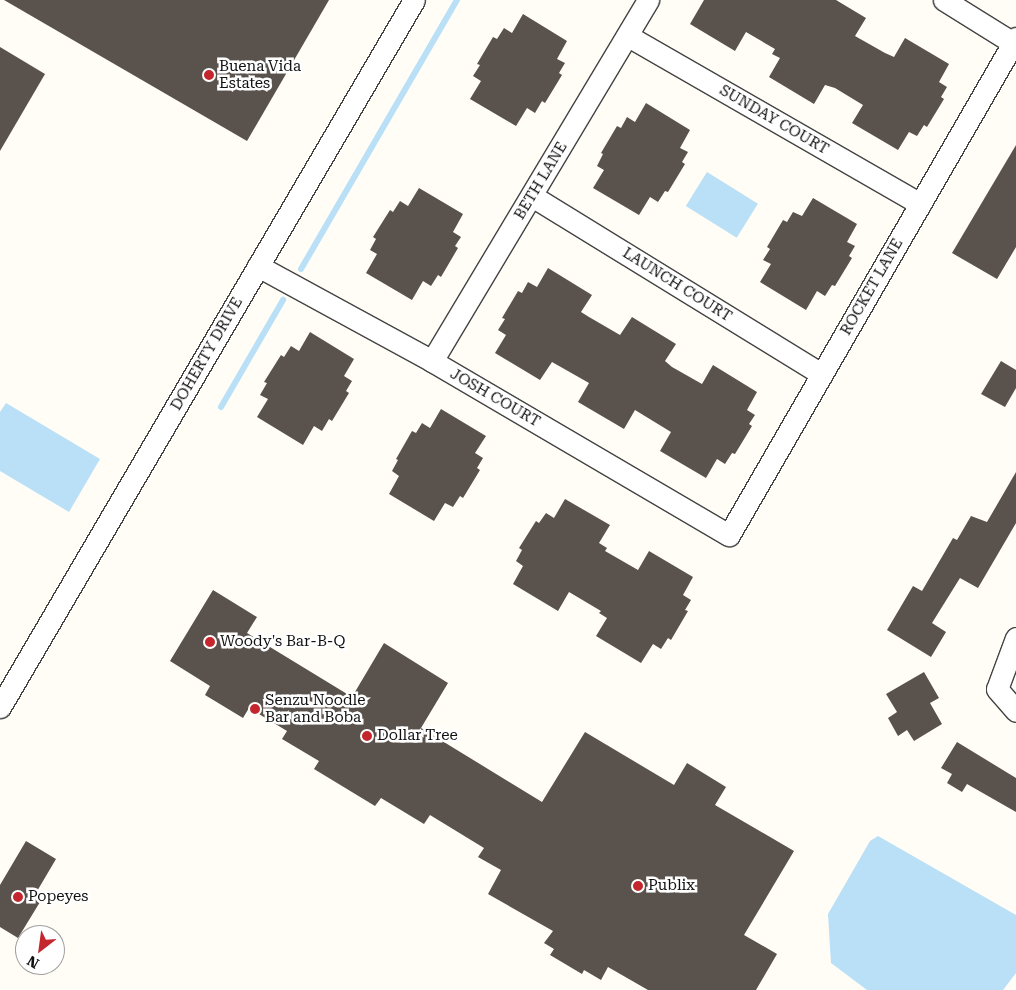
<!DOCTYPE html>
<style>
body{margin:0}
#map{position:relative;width:1016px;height:990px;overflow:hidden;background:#fffdf5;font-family:"Roboto Serif",serif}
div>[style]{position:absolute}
.water>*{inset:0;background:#b9e0f7;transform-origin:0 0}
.stream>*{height:6px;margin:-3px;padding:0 3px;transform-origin:3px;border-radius:3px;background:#b9e0f7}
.building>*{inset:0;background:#5a524d}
.roads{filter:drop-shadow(1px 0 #444) drop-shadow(-1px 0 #444) drop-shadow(0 1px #444) drop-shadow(0 -1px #444)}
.street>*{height:21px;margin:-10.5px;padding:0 10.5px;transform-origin:10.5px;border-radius:10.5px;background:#fff}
.dots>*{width:14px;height:14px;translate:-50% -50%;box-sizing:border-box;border:2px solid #fff;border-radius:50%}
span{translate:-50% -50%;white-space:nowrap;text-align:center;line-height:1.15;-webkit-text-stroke:5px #fff;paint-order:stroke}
.poi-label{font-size:15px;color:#111}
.left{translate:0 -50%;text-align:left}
.street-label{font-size:15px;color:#111}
.north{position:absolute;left:15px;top:925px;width:50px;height:50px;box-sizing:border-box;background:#fff;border:1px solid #a0a0a0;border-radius:50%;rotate:210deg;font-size:14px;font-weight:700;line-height:20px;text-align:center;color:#111}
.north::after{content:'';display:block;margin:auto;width:18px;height:22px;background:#c4262e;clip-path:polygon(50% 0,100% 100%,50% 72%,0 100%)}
</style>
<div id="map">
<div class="water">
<div style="left:707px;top:172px;width:60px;height:40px;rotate:32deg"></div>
<div style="clip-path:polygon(6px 403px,100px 459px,69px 512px,0 471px,0 412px)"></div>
<div style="clip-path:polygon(878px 836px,1016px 915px,1016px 973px,1003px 990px,867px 990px,831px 963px,828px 914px,870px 841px)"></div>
</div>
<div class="stream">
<div style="left:301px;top:269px;width:311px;rotate:-59.9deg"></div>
<div style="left:221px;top:407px;width:124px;rotate:-59.9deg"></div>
</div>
<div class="building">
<div style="clip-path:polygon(4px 0,329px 0,247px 141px)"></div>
<div style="clip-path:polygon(704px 0,836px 0,866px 18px,855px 36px,885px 53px,894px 57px,905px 38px,949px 64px,939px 82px,947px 87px,941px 97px,944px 99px,927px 127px,924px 125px,917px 136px,909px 132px,898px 150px,852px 123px,863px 105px,835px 88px,825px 85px,814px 104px,769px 77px,780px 58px,772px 54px,775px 49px,746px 32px,735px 51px,690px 24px)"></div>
<div style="clip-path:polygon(523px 14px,567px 41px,557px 59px,565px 63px,559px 73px,562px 75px,545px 103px,542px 101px,535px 113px,527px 108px,516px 126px,470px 99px,481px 81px,473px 76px,480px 65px,477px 64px,493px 37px,497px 39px,504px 28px,512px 33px)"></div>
<div style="clip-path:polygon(0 47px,45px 74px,0 151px)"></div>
<div style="clip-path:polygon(646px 103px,690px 130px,680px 148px,688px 152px,682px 162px,685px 164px,668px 192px,665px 191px,658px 202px,650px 197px,639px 215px,593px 188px,604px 170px,597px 166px,603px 154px,601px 153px,617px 126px,621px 128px,627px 117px,635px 122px)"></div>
<div style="clip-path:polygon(1016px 145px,1016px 247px,997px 279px,952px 253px)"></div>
<div style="clip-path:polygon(419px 188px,463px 214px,453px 232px,461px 237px,455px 246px,458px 248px,441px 277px,438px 275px,431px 286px,423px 281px,412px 300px,366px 273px,377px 254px,370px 250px,376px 239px,373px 237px,390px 210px,393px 212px,400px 201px,408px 206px)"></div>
<div style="clip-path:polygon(813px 198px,857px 224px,847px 242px,855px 246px,849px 256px,852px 258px,835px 286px,832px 285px,825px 296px,817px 291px,806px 310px,760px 282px,771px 264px,763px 260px,770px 249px,767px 247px,783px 220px,787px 222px,793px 212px,802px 216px)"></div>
<div style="clip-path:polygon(548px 268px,592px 295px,581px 312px,589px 317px,620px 335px,632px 317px,676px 344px,665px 361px,672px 367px,702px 384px,713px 365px,757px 392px,747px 410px,755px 415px,749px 424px,752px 426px,735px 454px,732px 453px,725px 464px,717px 459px,706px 478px,660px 451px,671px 432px,635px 410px,624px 429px,578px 402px,589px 383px,552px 362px,540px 380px,495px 353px,506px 335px,498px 330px,505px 319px,502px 318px,518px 291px,522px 293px,528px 282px,537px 287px)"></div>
<div style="clip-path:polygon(310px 332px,354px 359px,344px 376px,352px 381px,346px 391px,349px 393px,332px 421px,329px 419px,322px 431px,314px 426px,303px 445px,257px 417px,268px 399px,260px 395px,267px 383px,264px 382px,281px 355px,284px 357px,291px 346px,299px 351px)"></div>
<div style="clip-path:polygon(1001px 361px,1016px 370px,1016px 388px,1005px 407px,981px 394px)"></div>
<div style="clip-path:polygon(441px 409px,486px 436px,475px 453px,483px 458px,477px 468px,480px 470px,463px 498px,460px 496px,453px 507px,445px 503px,434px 521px,389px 494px,399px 476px,392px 471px,398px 460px,396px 459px,412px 431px,416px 433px,422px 423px,430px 428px)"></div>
<div style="clip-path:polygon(1016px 472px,1016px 523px,978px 588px,960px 578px,932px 623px,946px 632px,931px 657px,887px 630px,913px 586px,922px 591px,953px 538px,957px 540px,971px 516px,987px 522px)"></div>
<div style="clip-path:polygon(565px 499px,610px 525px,599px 543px,607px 548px,605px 551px,638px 570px,649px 551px,693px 577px,683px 595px,691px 600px,685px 610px,688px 611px,671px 640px,668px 638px,661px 649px,653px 644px,641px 663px,596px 636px,607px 618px,599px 613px,601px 611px,569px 592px,558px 611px,513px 584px,523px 566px,516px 561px,522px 550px,519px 548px,536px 521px,539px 523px,546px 513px,554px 518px)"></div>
<div style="clip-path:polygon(213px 590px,257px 617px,247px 633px,352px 697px,384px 643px,448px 683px,421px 728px,542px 802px,585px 732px,674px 785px,687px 763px,726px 787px,715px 805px,794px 851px,744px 935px,777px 954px,756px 990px,648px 990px,608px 967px,601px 980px,584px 970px,582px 974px,550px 955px,554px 949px,544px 943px,553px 931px,488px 894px,501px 870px,478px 857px,484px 848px,430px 815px,424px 824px,381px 798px,375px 806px,314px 769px,319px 761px,282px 739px,287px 731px,249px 708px,243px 718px,205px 695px,210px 686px,170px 661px)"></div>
<div style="clip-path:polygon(924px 672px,939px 698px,930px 703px,942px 724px,914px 741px,907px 730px,898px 736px,888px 718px,897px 712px,886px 694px)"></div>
<div style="clip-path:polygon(957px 742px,1016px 778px,1016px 812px,967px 784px,962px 792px,947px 783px,952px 774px,941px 768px)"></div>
<div style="clip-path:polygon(26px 841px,56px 859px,33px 898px,40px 902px,18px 938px,0 927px,0 885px)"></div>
</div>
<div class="roads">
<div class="street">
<div style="left:944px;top:0;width:81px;rotate:31.9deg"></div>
<div style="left:628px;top:36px;width:337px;rotate:29.9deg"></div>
<div style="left:532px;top:196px;width:339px;rotate:31.6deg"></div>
<div style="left:258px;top:266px;width:198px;rotate:28.6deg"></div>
<div style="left:432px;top:361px;width:344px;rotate:30.4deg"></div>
<div style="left:729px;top:535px;width:574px;rotate:-60deg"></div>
<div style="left:432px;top:361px;width:421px;rotate:-59.1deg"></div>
<div style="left:1016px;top:638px;width:54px;rotate:110.4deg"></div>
<div style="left:997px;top:689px;width:29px;rotate:49deg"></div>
<div style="left:0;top:707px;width:819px;rotate:-59.65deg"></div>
</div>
</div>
<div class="dots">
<div style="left:209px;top:75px;background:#c4262e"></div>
<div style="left:210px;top:642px;background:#c4262e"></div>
<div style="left:255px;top:709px;background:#c4262e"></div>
<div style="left:367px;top:736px;background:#c4262e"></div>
<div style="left:638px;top:886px;background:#c4262e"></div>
<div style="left:18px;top:897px;background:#c4262e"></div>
</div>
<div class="poi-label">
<span class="left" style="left:219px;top:75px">Buena Vida<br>Estates</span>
<span class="left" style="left:220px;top:642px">Woody's Bar-B-Q</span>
<span class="left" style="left:265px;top:709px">Senzu Noodle<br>Bar and Boba</span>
<span class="left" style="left:377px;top:736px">Dollar Tree</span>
<span class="left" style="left:648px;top:886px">Publix</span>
<span class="left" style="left:28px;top:897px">Popeyes</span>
</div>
<div class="street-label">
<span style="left:774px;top:120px;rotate:30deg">SUNDAY COURT</span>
<span style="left:541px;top:181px;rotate:-59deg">BETH LANE</span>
<span style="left:677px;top:285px;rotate:32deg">LAUNCH COURT</span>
<span style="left:872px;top:287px;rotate:-60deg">ROCKET LANE</span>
<span style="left:207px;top:354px;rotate:-60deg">DOHERTY DRIVE</span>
<span style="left:495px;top:398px;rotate:30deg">JOSH COURT</span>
</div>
<div class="north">N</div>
</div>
